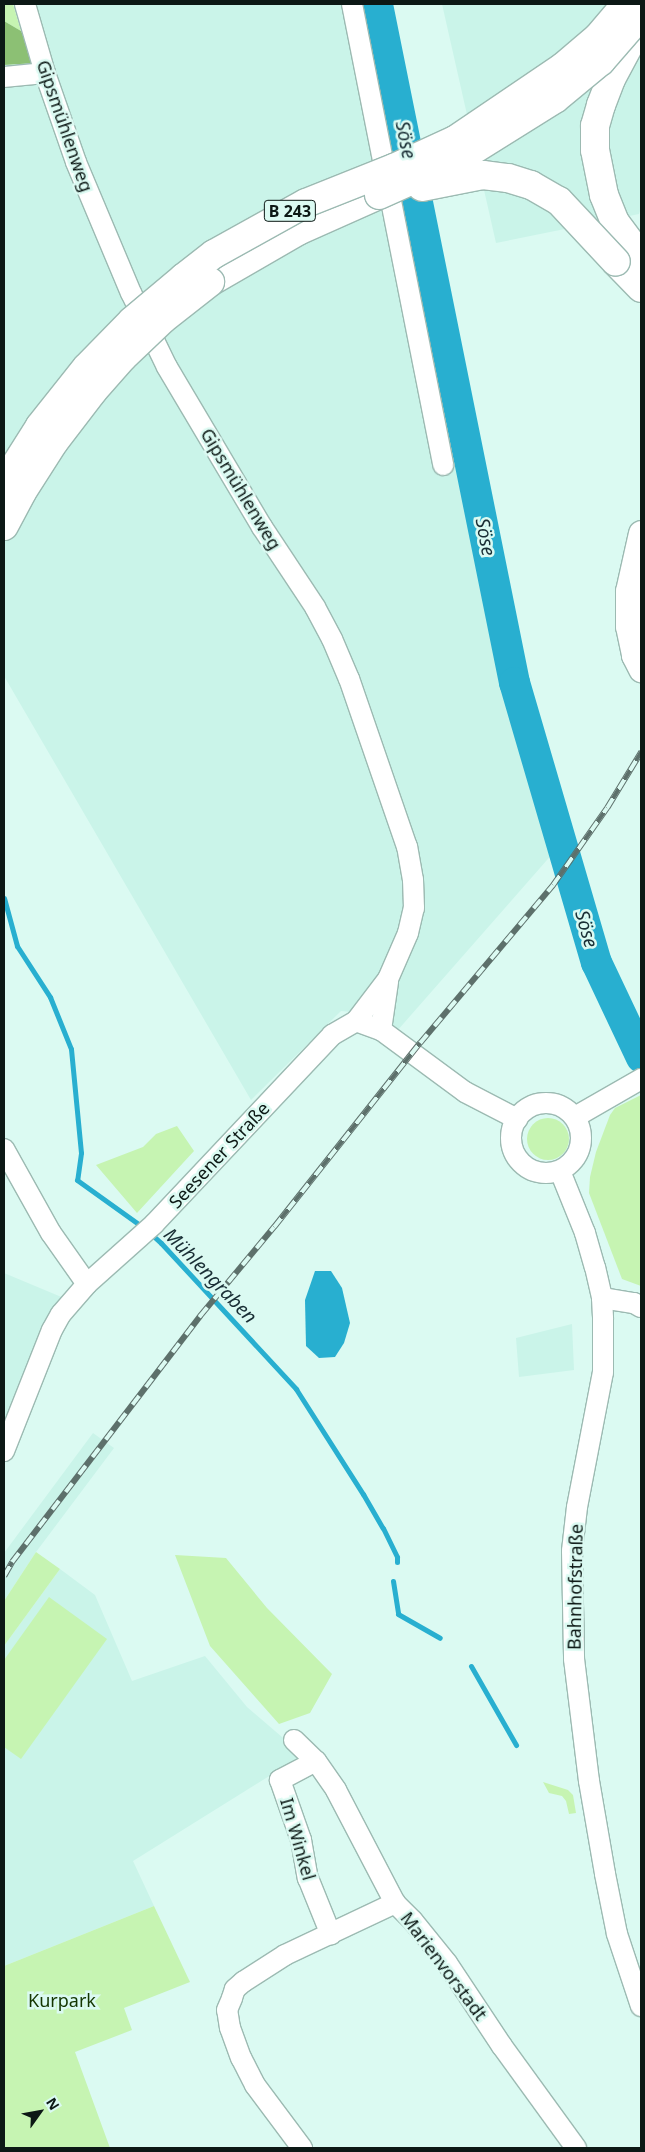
<!DOCTYPE html>
<meta charset="utf-8">
<style>
body{margin:0}
#map{position:relative;width:645px;height:2152px;overflow:hidden;background:#dbfaf2;font-family:"Noto Sans",sans-serif}
div>[style]{position:absolute}
.built>*{inset:0;background:#caf4e9}
.green>*{inset:0;background:#c6f4b2}
.round{border-radius:50%}
.forest>*{inset:0;background:#8cc074}
.water>*{inset:0;background:#28afd0}
.stream>*{height:5px;margin:-2.5px;padding:0 2.5px;transform-origin:2.5px;border-radius:2.5px;background:#28afd0}
.river>*{height:31px;margin:-15.5px;padding:0 15.5px;transform-origin:15.5px;border-radius:15.5px;background:#28afd0}
.roads{filter:drop-shadow(1px 0 #9cbab2) drop-shadow(-1px 0 #9cbab2) drop-shadow(0 1px #9cbab2) drop-shadow(0 -1px #9cbab2)}
.minor>*{height:20px;margin:-10px;padding:0 10px;transform-origin:10px;border-radius:10px;background:#fff}
.minor>.ring{margin:-10px;padding:0;box-sizing:content-box;background:none;border:20px solid #fff;border-radius:50%}
.major>*{height:25px;margin:-12.5px;padding:0 12.5px;transform-origin:12.5px;border-radius:12.5px;background:#fff}
.highway>*{height:28px;margin:-14px;padding:0 14px;transform-origin:14px;border-radius:14px;background:#fff}
.rail>*{height:5.5px;margin-top:-2.75px;transform-origin:0;background:repeating-linear-gradient(90deg,#dbfaf2 0 11px,#5d706b 0 22px);box-sizing:border-box;border-block:1px solid #5d706b}
.bridges{filter:drop-shadow(1px 0 #9cbab2) drop-shadow(-1px 0 #9cbab2) drop-shadow(0 1px #9cbab2) drop-shadow(0 -1px #9cbab2)}
.highway-bridge>*{height:28px;margin:-14px;padding:0 14px;transform-origin:14px;border-radius:14px;background:#fff}
span{translate:-50% -50%;white-space:nowrap;text-align:center;line-height:1.15;-webkit-text-stroke:5px #dbfaf2;paint-order:stroke}
.shield-label span{padding:1px 4px;background:#dbfaf2;border:1px solid;border-radius:4px;-webkit-text-stroke-width:0}
.shield-label{font-size:16px;color:#0c1815;font-weight:700}
.street-label{font-size:18px;color:#0c1815}
.park-label{font-size:18px;color:#143600}
.water-label{font-size:19px;color:#192e35;font-style:italic}
.frame{position:absolute;inset:0;border:5px solid #0c1815;pointer-events:none}
.north{position:absolute;left:15px;top:2087px;width:50px;height:50px;-webkit-text-stroke:4px #dbfaf2;paint-order:stroke;rotate:58deg;font-size:14px;font-weight:700;line-height:20px;text-align:center;color:#0c1815}
.north::after{content:'';display:block;margin:auto;width:18px;height:22px;background:#0c1815;clip-path:polygon(50% 0,100% 100%,50% 72%,0 100%)}
</style>
<div id="map">
<div class="built">
<div style="clip-path:polygon(19px 4px,368px 4px,474px 529px,554px 852px,397px 1031px,373px 1014px,341px 1011px,251px 1100px,4px 676px,4px 65px,35px 63px)"></div>
<div style="clip-path:polygon(442px 4px,641px 4px,641px 208px,639px 214px,496px 243px)"></div>
<div style="clip-path:polygon(4px 1273px,71px 1301px,4px 1451px)"></div>
<div style="clip-path:polygon(572px 1324px,574px 1370px,519px 1377px,516px 1338px)"></div>
<div style="clip-path:polygon(93px 1433px,114px 1448px,36px 1552px,4px 1601px,4px 1553px)"></div>
<div style="clip-path:polygon(60px 1569px,95px 1595px,132px 1681px,205px 1656px,247px 1707px,303px 1755px,133px 1861px,154px 1906px,4px 1966px,4px 1646px)"></div>
</div>
<div class="green">
<div style="clip-path:polygon(4px 4px,13px 4px,21px 31px,4px 21px)"></div>
<div style="clip-path:polygon(641px 1095px,641px 1286px,622px 1279px,589px 1193px,590px 1177px,596px 1152px,610px 1115px,615px 1108px)"></div>
<div class="round" style="left:527px;top:1118px;width:42px;height:42px"></div>
<div style="clip-path:polygon(177px 1126px,194px 1151px,137px 1213px,96px 1165px,143px 1147px,156px 1134px)"></div>
<div style="clip-path:polygon(36px 1552px,60px 1569px,4px 1646px,4px 1601px)"></div>
<div style="clip-path:polygon(175px 1555px,226px 1558px,267px 1608px,332px 1674px,310px 1713px,279px 1724px,210px 1646px)"></div>
<div style="clip-path:polygon(49px 1597px,107px 1639px,21px 1759px,4px 1747px,4px 1660px)"></div>
<div style="clip-path:polygon(543px 1782px,568px 1790px,573px 1795px,576px 1813px,569px 1814px,566px 1801px,562px 1796px,549px 1793px)"></div>
<div style="clip-path:polygon(154px 1906px,190px 1982px,124px 2008px,132px 2030px,75px 2052px,110px 2148px,4px 2148px,4px 1966px)"></div>
</div>
<div class="forest">
<div style="clip-path:polygon(4px 21px,21px 31px,36px 63px,4px 65px)"></div>
</div>
<div class="water">
<div style="clip-path:polygon(315px 1271px,331px 1271px,342px 1288px,350px 1323px,344px 1343px,335px 1357px,319px 1358px,306px 1346px,305px 1300px)"></div>
</div>
<div class="stream">
<div style="left:4px;top:898px;width:50px;rotate:74.8deg"></div>
<div style="left:17px;top:946px;width:61px;rotate:57.1deg"></div>
<div style="left:50px;top:997px;width:56px;rotate:68deg"></div>
<div style="left:71px;top:1049px;width:104px;rotate:84.5deg"></div>
<div style="left:81px;top:1153px;width:27px;rotate:98deg"></div>
<div style="left:77px;top:1180px;width:82px;rotate:35.6deg"></div>
<div style="left:150px;top:1233px;width:15px;rotate:42deg"></div>
<div style="left:161px;top:1243px;width:199px;rotate:47.2deg"></div>
<div style="left:296px;top:1389px;width:125px;rotate:57.5deg"></div>
<div style="left:363px;top:1494px;width:39px;rotate:60deg"></div>
<div style="left:383px;top:1528px;width:32px;rotate:64deg"></div>
<div style="left:397px;top:1557px;width:5px;rotate:90deg"></div>
<div style="left:393px;top:1581px;width:33px;rotate:81deg"></div>
<div style="left:398px;top:1614px;width:48px;rotate:29.7deg"></div>
<div style="left:471px;top:1666px;width:91px;rotate:60.3deg"></div>
</div>
<div class="river">
<div style="left:377px;top:4px;width:692px;rotate:78.58deg"></div>
<div style="left:514px;top:682px;width:292px;rotate:73.7deg"></div>
<div style="left:596px;top:962px;width:105px;rotate:64.7deg"></div>
</div>
<div class="roads">
<div class="minor">
<div style="left:352px;top:4px;width:470px;rotate:78.8deg"></div>
<div style="left:4px;top:77px;width:41px;rotate:-5.6deg"></div>
<div style="left:356px;top:1021px;width:27px;rotate:20deg"></div>
<div style="left:381px;top:1030px;width:104px;rotate:36.4deg"></div>
<div style="left:465px;top:1092px;width:59px;rotate:27.4deg"></div>
<div style="left:381px;top:1030px;width:49px;rotate:-81.7deg"></div>
<div class="ring" style="left:511px;top:1103px;width:50px;height:50px"></div>
<div style="left:575px;top:1117px;width:76px;rotate:-29.9deg"></div>
<div style="left:4px;top:1149px;width:96px;rotate:60.8deg"></div>
<div style="left:51px;top:1233px;width:62px;rotate:54.8deg"></div>
<div style="left:560px;top:1171px;width:67px;rotate:68deg"></div>
<div style="left:585px;top:1233px;width:35px;rotate:74deg"></div>
<div style="left:595px;top:1267px;width:32px;rotate:77deg"></div>
<div style="left:602px;top:1298px;width:21px;rotate:87deg"></div>
<div style="left:603px;top:1319px;width:53px;rotate:90deg"></div>
<div style="left:603px;top:1372px;width:137px;rotate:100.9deg"></div>
<div style="left:577px;top:1507px;width:44px;rotate:96.5deg"></div>
<div style="left:572px;top:1551px;width:108px;rotate:88.9deg"></div>
<div style="left:574px;top:1659px;width:123px;rotate:83deg"></div>
<div style="left:589px;top:1781px;width:94px;rotate:80.2deg"></div>
<div style="left:605px;top:1874px;width:61px;rotate:78.7deg"></div>
<div style="left:617px;top:1934px;width:76px;rotate:71.6deg"></div>
<div style="left:602px;top:1298px;width:32px;rotate:9deg"></div>
<div style="left:634px;top:1303px;width:8px;rotate:30deg"></div>
<div style="left:4px;top:1451px;width:130px;rotate:-68.4deg"></div>
<div style="left:52px;top:1330px;width:18px;rotate:-61deg"></div>
<div style="left:61px;top:1314px;width:40px;rotate:-49deg"></div>
<div style="left:87px;top:1284px;width:90px;rotate:-41.8deg"></div>
<div style="left:154px;top:1224px;width:260px;rotate:-46.7deg"></div>
<div style="left:332px;top:1035px;width:28px;rotate:-30deg"></div>
<div style="left:356px;top:1021px;width:53px;rotate:-52.7deg"></div>
<div style="left:388px;top:979px;width:50px;rotate:-66.5deg"></div>
<div style="left:408px;top:933px;width:26px;rotate:-77deg"></div>
<div style="left:414px;top:908px;width:28px;rotate:-92deg"></div>
<div style="left:413px;top:880px;width:34px;rotate:-100deg"></div>
<div style="left:407px;top:847px;width:178px;rotate:-109deg"></div>
<div style="left:349px;top:679px;width:43px;rotate:-113deg"></div>
<div style="left:332px;top:639px;width:36px;rotate:-118deg"></div>
<div style="left:315px;top:607px;width:96px;rotate:-123.5deg"></div>
<div style="left:262px;top:527px;width:186px;rotate:-120.7deg"></div>
<div style="left:167px;top:367px;width:82px;rotate:-115.9deg"></div>
<div style="left:131px;top:293px;width:142px;rotate:-112.8deg"></div>
<div style="left:76px;top:162px;width:94px;rotate:-109.2deg"></div>
<div style="left:45px;top:73px;width:72px;rotate:-106.2deg"></div>
<div style="left:294px;top:1740px;width:30px;rotate:44deg"></div>
<div style="left:316px;top:1761px;width:35px;rotate:55deg"></div>
<div style="left:336px;top:1790px;width:127px;rotate:62.4deg"></div>
<div style="left:395px;top:1903px;width:25px;rotate:45deg"></div>
<div style="left:413px;top:1921px;width:54px;rotate:51deg"></div>
<div style="left:447px;top:1963px;width:100px;rotate:56.5deg"></div>
<div style="left:502px;top:2046px;width:126px;rotate:54deg"></div>
<div style="left:316px;top:1761px;width:41px;rotate:152.2deg"></div>
<div style="left:280px;top:1780px;width:64px;rotate:70.7deg"></div>
<div style="left:301px;top:1840px;width:39px;rotate:80deg"></div>
<div style="left:308px;top:1878px;width:61px;rotate:68deg"></div>
<div style="left:302px;top:2148px;width:79px;rotate:-126.7deg"></div>
<div style="left:255px;top:2085px;width:30px;rotate:-117deg"></div>
<div style="left:241px;top:2058px;width:32px;rotate:-110deg"></div>
<div style="left:230px;top:2028px;width:18px;rotate:-99deg"></div>
<div style="left:227px;top:2010px;width:13px;rotate:-67deg"></div>
<div style="left:232px;top:1998px;width:9px;rotate:-72deg"></div>
<div style="left:235px;top:1989px;width:11px;rotate:-41deg"></div>
<div style="left:243px;top:1982px;width:50px;rotate:-32.7deg"></div>
<div style="left:285px;top:1955px;width:122px;rotate:-25.3deg"></div>
</div>
<div class="major">
<div style="left:641px;top:533px;width:59px;rotate:102.6deg"></div>
<div style="left:628px;top:591px;width:35px;rotate:90deg"></div>
<div style="left:628px;top:626px;width:30px;rotate:78deg"></div>
<div style="left:634px;top:655px;width:16px;rotate:63deg"></div>
</div>
<div class="highway">
<div style="left:641px;top:23px;width:64px;rotate:118.2deg"></div>
<div style="left:611px;top:79px;width:28px;rotate:111deg"></div>
<div style="left:601px;top:105px;width:22px;rotate:106deg"></div>
<div style="left:595px;top:126px;width:24px;rotate:90deg"></div>
<div style="left:595px;top:150px;width:46px;rotate:78.7deg"></div>
<div style="left:604px;top:195px;width:29px;rotate:68deg"></div>
<div style="left:615px;top:222px;width:44px;rotate:53.4deg"></div>
<div style="left:616px;top:262px;width:36px;rotate:46deg"></div>
<div style="left:210px;top:282px;width:102px;rotate:-30.1deg"></div>
<div style="left:298px;top:231px;width:89px;rotate:-24deg"></div>
</div>
</div>
<div class="rail">
<div style="left:4px;top:1576px;width:16px;rotate:-60deg"></div>
<div style="left:12px;top:1562px;width:310px;rotate:-52.6deg"></div>
<div style="left:200px;top:1316px;width:116px;rotate:-50.3deg"></div>
<div style="left:274px;top:1227px;width:235px;rotate:-51.6deg"></div>
<div style="left:420px;top:1043px;width:207px;rotate:-49.9deg"></div>
<div style="left:553px;top:885px;width:94px;rotate:-55deg"></div>
<div style="left:607px;top:808px;width:66px;rotate:-58.7deg"></div>
</div>
<div class="bridges">
<div class="highway-bridge">
<div style="left:422px;top:187px;width:62px;rotate:-11.1deg"></div>
<div style="left:483px;top:175px;width:25px;rotate:7deg"></div>
<div style="left:508px;top:178px;width:24px;rotate:17deg"></div>
<div style="left:531px;top:185px;width:32px;rotate:30deg"></div>
<div style="left:559px;top:201px;width:83px;rotate:46.9deg"></div>
<div style="left:379px;top:195px;width:85px;rotate:-24.2deg"></div>
<div style="left:457px;top:160px;width:115px;rotate:-31.9deg"></div>
<div style="left:555px;top:99px;width:60px;rotate:-39.6deg"></div>
<div style="left:601px;top:61px;width:61px;rotate:-49deg"></div>
<div style="left:4px;top:483px;width:67px;rotate:-57.7deg"></div>
<div style="left:40px;top:426px;width:75px;rotate:-51.5deg"></div>
<div style="left:87px;top:367px;width:64px;rotate:-45.6deg"></div>
<div style="left:132px;top:321px;width:67px;rotate:-40.1deg"></div>
<div style="left:183px;top:278px;width:39px;rotate:-38deg"></div>
<div style="left:214px;top:254px;width:105px;rotate:-29deg"></div>
<div style="left:306px;top:203px;width:95px;rotate:-21.7deg"></div>
<div style="left:394px;top:168px;width:67px;rotate:-24.7deg"></div>
<div style="left:455px;top:140px;width:130px;rotate:-34.1deg"></div>
<div style="left:563px;top:67px;width:46px;rotate:-40.6deg"></div>
<div style="left:598px;top:37px;width:43px;rotate:-49.7deg"></div>
<div style="left:4px;top:526px;width:38px;rotate:-62deg"></div>
<div style="left:22px;top:492px;width:59px;rotate:-57.4deg"></div>
<div style="left:54px;top:442px;width:64px;rotate:-52.6deg"></div>
<div style="left:93px;top:391px;width:45px;rotate:-48.6deg"></div>
<div style="left:123px;top:357px;width:55px;rotate:-43.5deg"></div>
<div style="left:163px;top:319px;width:60px;rotate:-38.2deg"></div>
</div>
</div>
<div class="shield-label">
<span style="left:290px;top:211px">B 243</span>
</div>
<div class="street-label">
<span style="left:65px;top:126px;rotate:71deg">Gipsmühlenweg</span>
<span style="left:241px;top:489px;rotate:59deg">Gipsmühlenweg</span>
<span style="left:219px;top:1155px;rotate:-47deg">Seesener Straße</span>
<span style="left:575px;top:1587px;rotate:-89deg">Bahnhofstraße</span>
<span style="left:298px;top:1839px;rotate:74deg">Im Winkel</span>
<span style="left:444px;top:1966px;rotate:53deg">Marienvorstadt</span>
</div>
<div class="park-label">
<span style="left:62px;top:2000px">Kurpark</span>
</div>
<div class="water-label">
<span style="left:405px;top:140px;rotate:79deg">Söse</span>
<span style="left:485px;top:537px;rotate:79deg">Söse</span>
<span style="left:586px;top:929px;rotate:74deg">Söse</span>
<span style="left:210px;top:1276px;rotate:46deg">Mühlengraben</span>
</div>
<div class="frame"></div>
<div class="north">N</div>
</div>
